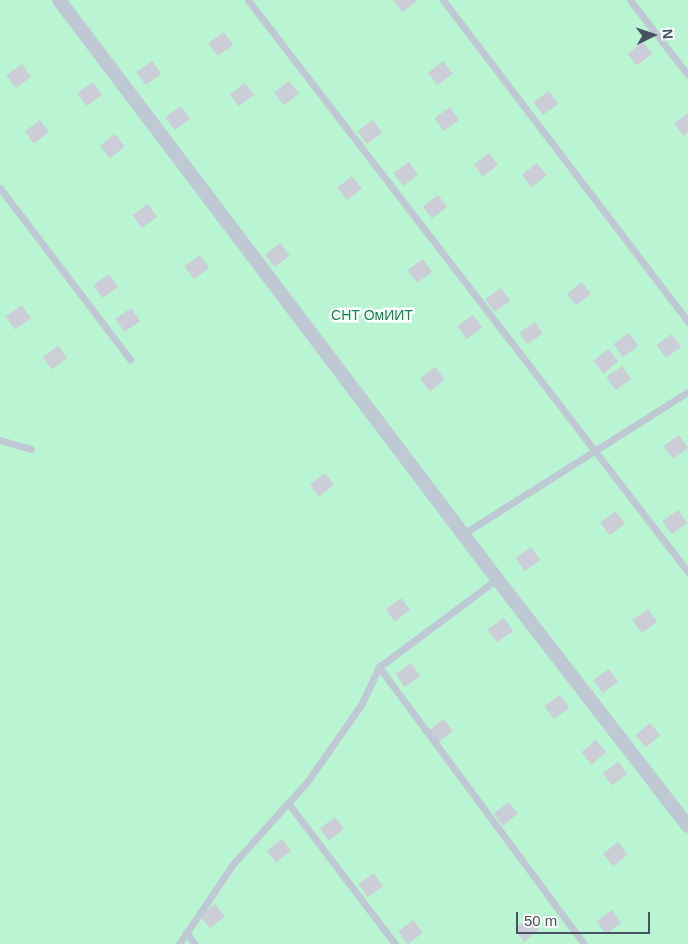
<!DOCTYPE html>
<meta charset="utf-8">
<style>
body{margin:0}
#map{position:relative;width:688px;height:944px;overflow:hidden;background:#f2f0ef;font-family:Arial,sans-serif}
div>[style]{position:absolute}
.green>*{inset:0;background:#b9f4d3;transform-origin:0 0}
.building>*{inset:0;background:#cbced6;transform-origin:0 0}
.lane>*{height:7px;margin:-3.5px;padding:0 3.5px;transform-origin:3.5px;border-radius:3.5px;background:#bfc9d3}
.street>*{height:14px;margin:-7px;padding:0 7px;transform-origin:7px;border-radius:7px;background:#bfc9d3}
span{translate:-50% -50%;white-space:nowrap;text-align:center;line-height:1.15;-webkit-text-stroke:5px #fff;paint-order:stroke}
.park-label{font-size:14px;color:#0c854f}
.north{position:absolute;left:628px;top:10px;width:50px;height:50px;-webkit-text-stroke:4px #fff;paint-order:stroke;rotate:86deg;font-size:14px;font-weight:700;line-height:20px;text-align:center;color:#455260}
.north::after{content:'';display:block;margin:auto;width:18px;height:22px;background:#455260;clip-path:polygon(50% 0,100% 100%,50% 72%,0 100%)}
.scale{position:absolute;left:516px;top:912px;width:134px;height:22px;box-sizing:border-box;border:2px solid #455260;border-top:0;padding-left:6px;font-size:15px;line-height:18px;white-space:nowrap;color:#455260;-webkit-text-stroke:4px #fff;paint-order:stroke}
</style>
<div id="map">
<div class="green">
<div style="left:0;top:0;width:688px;height:944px"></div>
</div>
<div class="building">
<div style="clip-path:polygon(393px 0,416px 0,417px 1px,402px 12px)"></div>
<div style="left:224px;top:32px;width:16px;height:19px;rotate:55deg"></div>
<div style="left:643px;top:42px;width:15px;height:19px;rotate:53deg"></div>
<div style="left:152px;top:61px;width:16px;height:19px;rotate:55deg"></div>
<div style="left:443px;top:61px;width:16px;height:19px;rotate:52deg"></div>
<div style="left:22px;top:64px;width:16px;height:19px;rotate:55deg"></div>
<div style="left:289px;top:81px;width:16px;height:19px;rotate:52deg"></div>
<div style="left:93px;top:82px;width:16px;height:19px;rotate:55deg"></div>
<div style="left:245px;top:83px;width:15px;height:19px;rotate:53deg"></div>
<div style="left:549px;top:91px;width:16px;height:19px;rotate:55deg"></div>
<div style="left:181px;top:106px;width:16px;height:19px;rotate:55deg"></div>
<div style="left:450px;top:107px;width:16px;height:19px;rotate:55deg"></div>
<div style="clip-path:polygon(688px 113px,688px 132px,683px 136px,674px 123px)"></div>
<div style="left:40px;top:120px;width:15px;height:19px;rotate:53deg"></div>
<div style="left:373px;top:120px;width:16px;height:19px;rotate:55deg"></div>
<div style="left:115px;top:134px;width:16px;height:19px;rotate:52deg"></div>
<div style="left:489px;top:153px;width:15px;height:19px;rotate:53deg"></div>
<div style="left:409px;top:162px;width:16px;height:19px;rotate:55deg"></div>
<div style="left:537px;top:163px;width:16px;height:19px;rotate:52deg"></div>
<div style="left:352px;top:176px;width:16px;height:19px;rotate:52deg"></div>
<div style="left:438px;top:195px;width:15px;height:19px;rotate:53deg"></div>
<div style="left:148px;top:204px;width:16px;height:19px;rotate:55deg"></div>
<div style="left:280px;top:243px;width:16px;height:19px;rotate:52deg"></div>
<div style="left:200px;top:255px;width:16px;height:19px;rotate:55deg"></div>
<div style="left:423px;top:259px;width:16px;height:19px;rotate:55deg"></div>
<div style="left:109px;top:274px;width:16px;height:19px;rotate:55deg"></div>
<div style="left:582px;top:282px;width:15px;height:19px;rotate:53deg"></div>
<div style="left:501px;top:288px;width:16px;height:19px;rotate:55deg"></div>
<div style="left:22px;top:305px;width:16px;height:20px;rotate:55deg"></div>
<div style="left:131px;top:308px;width:16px;height:19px;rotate:55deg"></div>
<div style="left:473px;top:315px;width:16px;height:19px;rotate:55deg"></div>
<div style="left:535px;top:322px;width:14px;height:19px;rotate:56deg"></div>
<div style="left:629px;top:333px;width:16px;height:19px;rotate:55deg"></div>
<div style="left:672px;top:334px;width:16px;height:19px;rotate:55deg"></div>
<div style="left:58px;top:346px;width:15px;height:19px;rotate:53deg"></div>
<div style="left:608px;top:349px;width:16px;height:19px;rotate:50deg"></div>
<div style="left:622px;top:366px;width:16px;height:19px;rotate:55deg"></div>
<div style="left:435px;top:367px;width:16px;height:19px;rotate:52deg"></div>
<div style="left:679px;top:435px;width:16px;height:19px;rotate:55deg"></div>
<div style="left:325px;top:473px;width:15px;height:19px;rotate:53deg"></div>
<div style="left:678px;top:510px;width:16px;height:19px;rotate:55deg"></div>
<div style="left:615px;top:511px;width:16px;height:19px;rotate:52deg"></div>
<div style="left:531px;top:547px;width:16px;height:19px;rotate:55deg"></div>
<div style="left:401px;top:598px;width:15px;height:19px;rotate:53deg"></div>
<div style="left:648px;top:609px;width:16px;height:19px;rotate:55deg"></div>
<div style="left:504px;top:618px;width:16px;height:20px;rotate:55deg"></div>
<div style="left:411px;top:663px;width:16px;height:19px;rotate:55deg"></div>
<div style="left:609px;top:669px;width:16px;height:19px;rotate:55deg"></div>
<div style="left:560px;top:695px;width:16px;height:19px;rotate:55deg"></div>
<div style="left:444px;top:719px;width:15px;height:19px;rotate:53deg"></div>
<div style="left:650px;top:723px;width:16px;height:19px;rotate:50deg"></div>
<div style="left:596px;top:740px;width:16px;height:19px;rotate:50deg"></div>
<div style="left:618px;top:762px;width:15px;height:19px;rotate:53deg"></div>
<div style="left:509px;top:802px;width:15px;height:19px;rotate:53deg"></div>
<div style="left:335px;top:817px;width:15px;height:19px;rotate:53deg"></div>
<div style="left:282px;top:839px;width:15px;height:19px;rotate:53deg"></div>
<div style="left:618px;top:842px;width:16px;height:19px;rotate:52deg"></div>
<div style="left:374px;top:873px;width:16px;height:19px;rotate:55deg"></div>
<div style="left:215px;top:904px;width:16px;height:19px;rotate:52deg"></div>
<div style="left:612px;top:910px;width:16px;height:19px;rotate:55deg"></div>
<div style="left:529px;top:917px;width:16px;height:19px;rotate:50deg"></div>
<div style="left:413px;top:920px;width:16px;height:19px;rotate:52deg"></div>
</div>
<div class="lane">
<div style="left:248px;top:0;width:722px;rotate:52.43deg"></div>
<div style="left:443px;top:0;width:405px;rotate:52.7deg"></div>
<div style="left:630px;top:0;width:95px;rotate:52.3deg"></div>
<div style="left:0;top:188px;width:215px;rotate:52.8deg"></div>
<div style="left:0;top:440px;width:32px;rotate:16deg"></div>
<div style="left:463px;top:534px;width:266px;rotate:-32.3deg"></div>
<div style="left:497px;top:579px;width:147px;rotate:143.3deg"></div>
<div style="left:379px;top:667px;width:345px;rotate:53.5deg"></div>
<div style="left:288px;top:803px;width:177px;rotate:52.8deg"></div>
<div style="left:186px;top:933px;width:14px;rotate:51deg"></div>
<div style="left:179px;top:944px;width:97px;rotate:-56deg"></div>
<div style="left:233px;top:864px;width:110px;rotate:-47.9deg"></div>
<div style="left:307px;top:782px;width:94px;rotate:-55deg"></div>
<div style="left:361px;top:705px;width:42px;rotate:-64.7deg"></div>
</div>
<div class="street">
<div style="left:59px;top:0;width:726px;rotate:52.89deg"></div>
<div style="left:497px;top:579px;width:312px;rotate:52.3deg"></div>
</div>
<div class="park-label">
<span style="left:372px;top:315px">СНТ ОмИИТ</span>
</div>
<div class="north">N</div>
<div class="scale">50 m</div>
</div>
